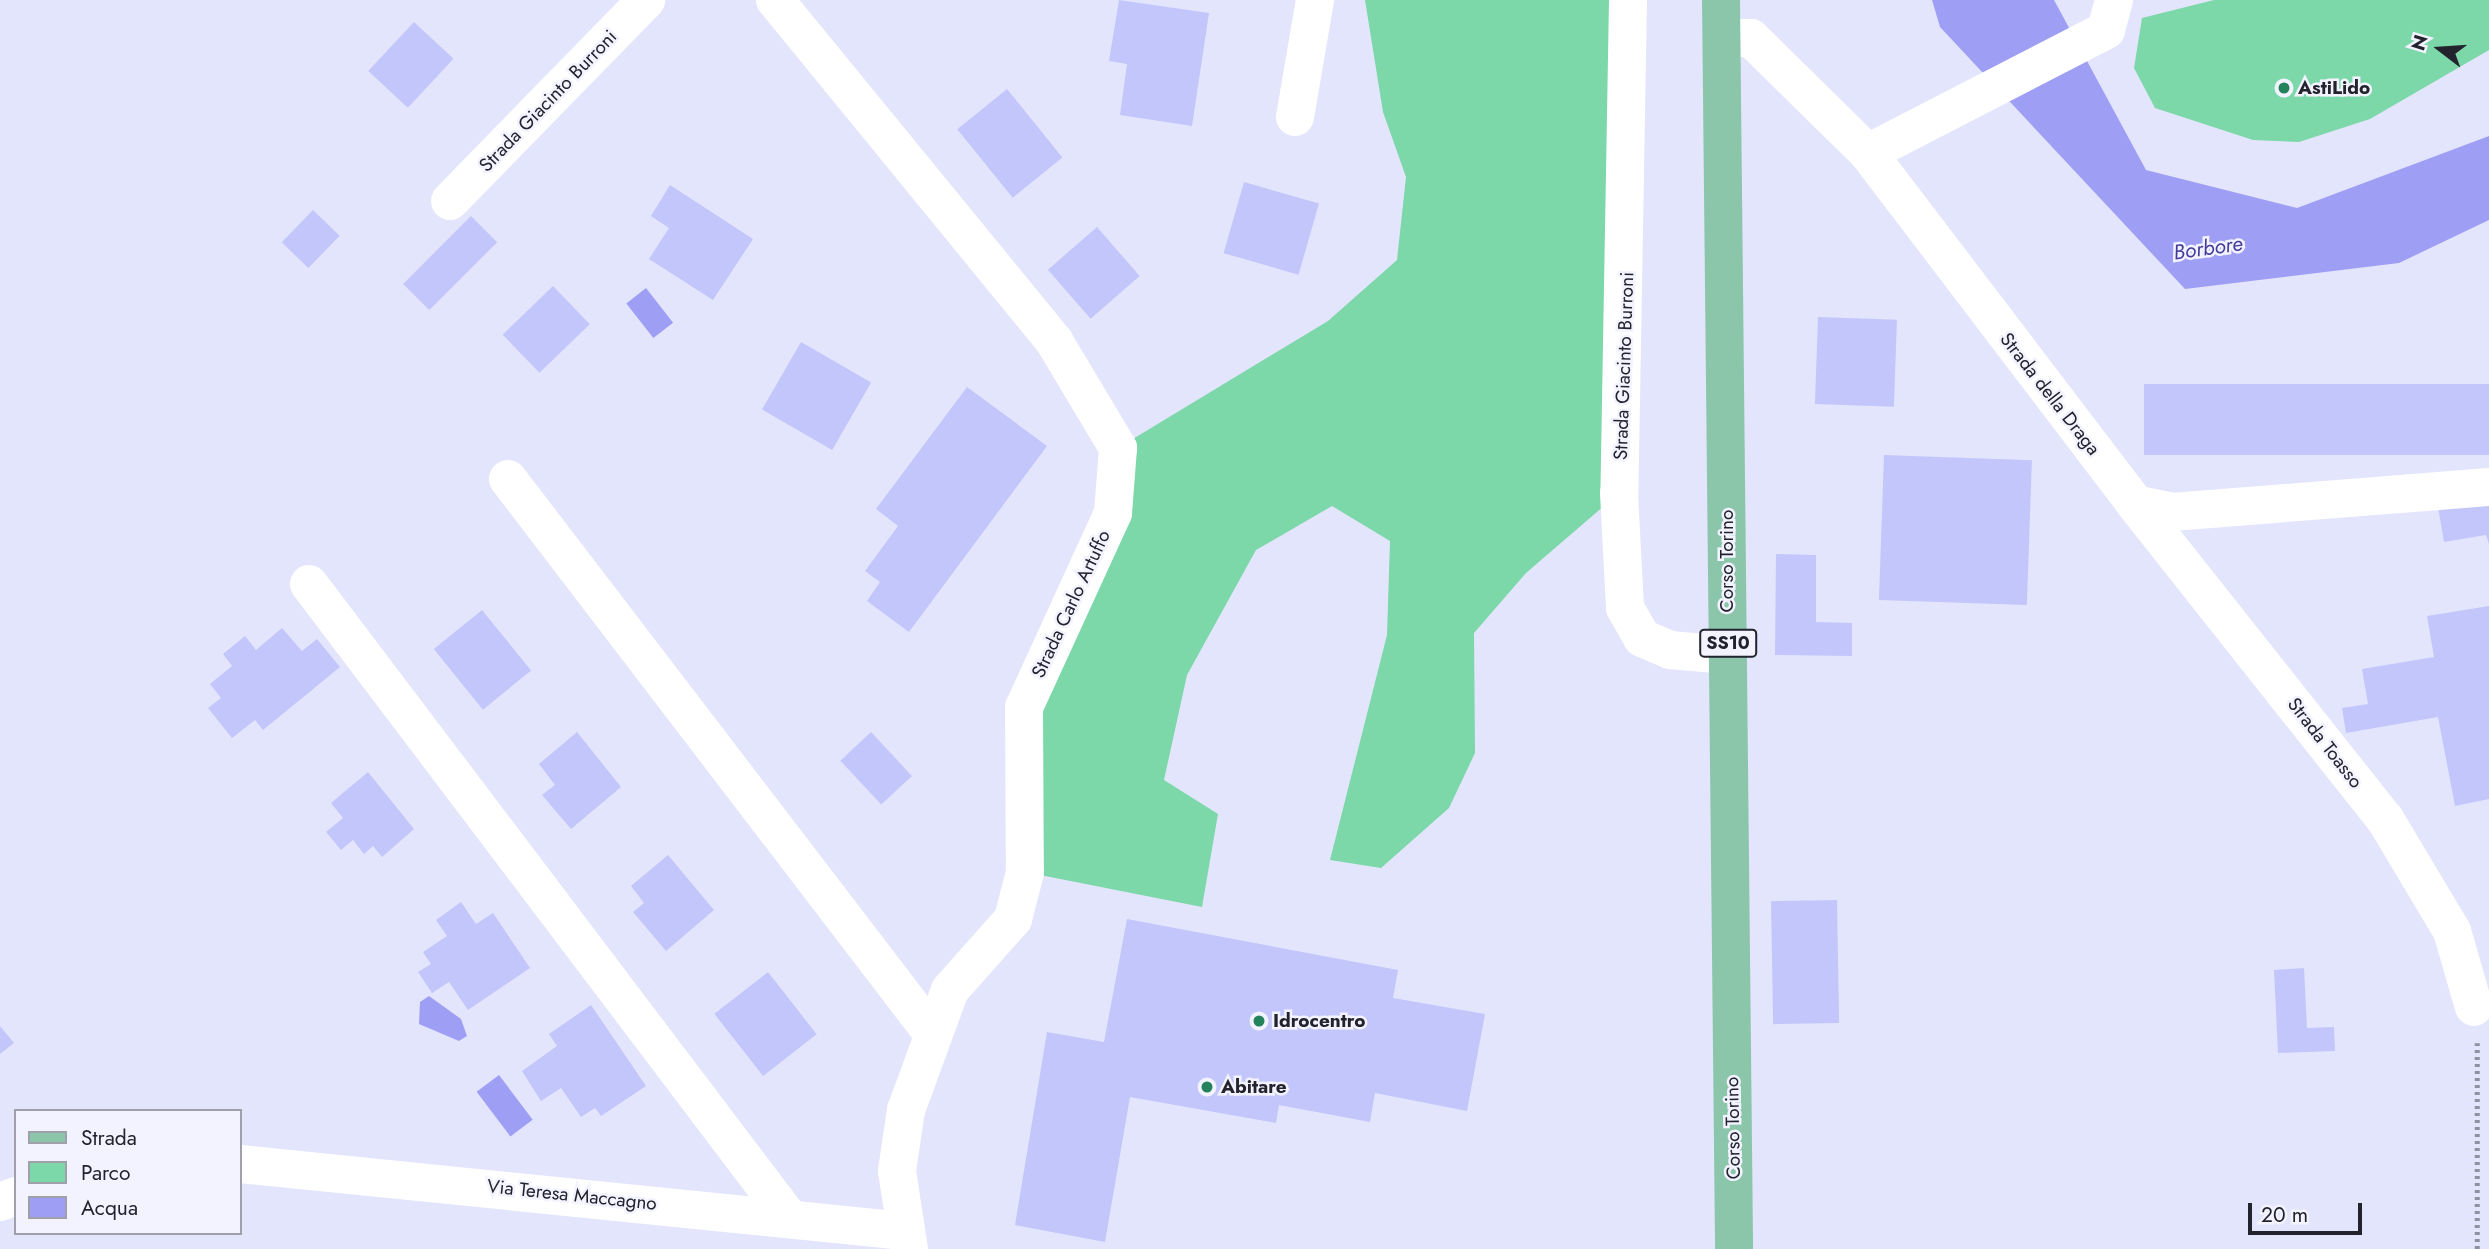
<!DOCTYPE html>
<style>
body{margin:0}
#map{position:relative;width:2489px;height:1249px;overflow:hidden;background:#e3e5fc;font-family:Jost,sans-serif}
div>[style]{position:absolute}
.green>*{inset:0;background:#7cd7a9}
.water>*{inset:0;background:#9e9ff4;transform-origin:0 0}
.building>*{inset:0;background:#c3c6fa;transform-origin:0 0}
.path>*{height:4.5px;margin-top:-2.25px;transform-origin:0;background:repeating-linear-gradient(90deg,#8f90a2 0 3.5px,transparent 0 7px)}
.minor>*{height:38px;margin:-19px;padding:0 19px;transform-origin:19px;border-radius:19px;background:#fff}
.major>*{height:38px;margin:-19px;padding:0 19px;transform-origin:19px;border-radius:19px;background:#8bc6ab}
.dots>*{width:19px;height:19px;translate:-50% -50%;box-sizing:border-box;border:4px solid #f2f3ff;border-radius:50%}
span{translate:-50% -50%;white-space:nowrap;text-align:center;line-height:1.15;-webkit-text-stroke:5px #f2f3ff;paint-order:stroke}
.shield-label span{padding:2px 5px;background:#f2f3ff;border:2px solid;border-radius:5px;-webkit-text-stroke-width:0}
.shield-label{font-size:18px;color:#23232e;font-weight:700}
.poi-label{font-size:19px;color:#23232e;font-weight:700}
.left{translate:0 -50%;text-align:left}
.street-label{font-size:19px;color:#23232e}
.water-label{font-size:21px;color:#443a9a;font-style:italic}
.legend{position:absolute;left:14px;top:1109px;width:228px;height:126px;box-sizing:border-box;background:#f2f3ff;border:2px solid #9fa0ab;margin:0;padding:9px 12px;list-style:none;font-size:21px;color:#23232e}
.legend li{display:flex;align-items:center;gap:14px;height:35px}
.legend b{width:35px;border:2px solid #9fa0ab}
.north{position:absolute;left:2405px;top:14px;width:70px;height:70px;-webkit-text-stroke:5px #f2f3ff;paint-order:stroke;rotate:287deg;font-size:19px;font-weight:700;line-height:28px;text-align:center;color:#23232e}
.north::after{content:'';display:block;margin:auto;width:24px;height:32px;background:#23232e;clip-path:polygon(50% 0,100% 100%,50% 72%,0 100%)}
.scale{position:absolute;left:2248px;top:1203px;width:114px;height:32px;box-sizing:border-box;border:4px solid #23232e;border-top:0;padding-left:9px;font-size:21px;line-height:24px;white-space:nowrap;color:#23232e;-webkit-text-stroke:5px #f2f3ff;paint-order:stroke}
</style>
<div id="map">
<div class="green">
<div style="clip-path:polygon(1365px 0,1628px 0,1619px 493px,1526px 573px,1474px 633px,1475px 753px,1449px 808px,1381px 868px,1330px 860px,1387px 635px,1390px 541px,1332px 506px,1256px 550px,1187px 675px,1164px 780px,1218px 814px,1202px 907px,1025px 872px,1050px 640px,1118px 448px,1328px 321px,1397px 260px,1406px 177px,1383px 112px)"></div>
<div style="clip-path:polygon(2214px 0,2489px 0,2489px 50px,2370px 119px,2299px 142px,2253px 140px,2155px 108px,2134px 68px,2142px 18px)"></div>
</div>
<div class="water">
<div style="clip-path:polygon(1932px 0,2054px 0,2146px 170px,2297px 208px,2489px 136px,2489px 220px,2399px 263px,2185px 289px,1940px 27px)"></div>
<div style="left:646px;top:288px;width:44px;height:25px;rotate:52deg"></div>
<div style="clip-path:polygon(429px 996px,461px 1019px,467px 1036px,459px 1041px,419px 1024px,420px 1002px)"></div>
<div style="left:499px;top:1075px;width:56px;height:28px;rotate:53deg"></div>
</div>
<div class="building">
<div style="clip-path:polygon(1119px 0,1209px 13px,1192px 126px,1120px 115px,1127px 64px,1109px 61px)"></div>
<div style="left:414px;top:22px;width:54px;height:67px;rotate:43deg"></div>
<div style="left:1007px;top:89px;width:88px;height:64px;rotate:51deg"></div>
<div style="left:1244px;top:182px;width:78px;height:74px;rotate:16deg"></div>
<div style="clip-path:polygon(670px 185px,753px 239px,713px 300px,649px 259px,669px 228px,651px 216px)"></div>
<div style="left:313px;top:210px;width:37px;height:45px;rotate:44deg"></div>
<div style="left:471px;top:216px;width:37px;height:96px;rotate:45deg"></div>
<div style="left:1097px;top:227px;width:65px;height:65px;rotate:49deg"></div>
<div style="left:553px;top:286px;width:53px;height:70px;rotate:46deg"></div>
<div style="left:1818px;top:317px;width:79px;height:87px;rotate:2deg"></div>
<div style="left:801px;top:342px;width:81px;height:78px;rotate:30deg"></div>
<div style="left:2489px;top:384px;width:71px;height:345px;rotate:90deg"></div>
<div style="clip-path:polygon(967px 387px,1047px 446px,909px 632px,867px 601px,880px 582px,865px 571px,898px 526px,876px 509px)"></div>
<div style="left:1884px;top:455px;width:148px;height:145px;rotate:2deg"></div>
<div style="clip-path:polygon(2489px 504px,2489px 544px,2486px 535px,2444px 542px,2438px 507px)"></div>
<div style="clip-path:polygon(1776px 554px,1816px 555px,1816px 622px,1852px 623px,1852px 656px,1775px 655px)"></div>
<div style="clip-path:polygon(2489px 606px,2489px 799px,2455px 806px,2438px 717px,2346px 733px,2342px 708px,2368px 704px,2362px 669px,2434px 657px,2427px 616px)"></div>
<div style="left:482px;top:610px;width:78px;height:62px;rotate:51deg"></div>
<div style="clip-path:polygon(282px 628px,302px 651px,317px 639px,340px 667px,263px 730px,255px 720px,232px 738px,208px 708px,221px 698px,210px 684px,232px 666px,223px 654px,245px 636px,256px 650px)"></div>
<div style="clip-path:polygon(577px 732px,621px 787px,571px 829px,542px 795px,555px 785px,539px 764px)"></div>
<div style="left:871px;top:732px;width:60px;height:42px;rotate:47deg"></div>
<div style="clip-path:polygon(368px 772px,414px 829px,382px 857px,373px 846px,364px 854px,353px 840px,341px 850px,326px 832px,343px 818px,331px 803px)"></div>
<div style="clip-path:polygon(668px 855px,714px 910px,666px 951px,633px 912px,644px 903px,631px 886px)"></div>
<div style="left:1837px;top:900px;width:123px;height:66px;rotate:89deg"></div>
<div style="clip-path:polygon(461px 902px,476px 924px,493px 913px,530px 968px,468px 1010px,449px 982px,432px 993px,418px 972px,431px 964px,423px 952px,447px 936px,436px 920px)"></div>
<div style="clip-path:polygon(1127px 919px,1398px 970px,1393px 998px,1485px 1014px,1467px 1111px,1375px 1093px,1370px 1122px,1279px 1105px,1276px 1123px,1130px 1097px,1105px 1242px,1015px 1225px,1047px 1032px,1104px 1042px)"></div>
<div style="clip-path:polygon(2304px 968px,2307px 1028px,2334px 1027px,2335px 1051px,2278px 1053px,2274px 970px)"></div>
<div style="left:768px;top:972px;width:79px;height:68px;rotate:52deg"></div>
<div style="clip-path:polygon(591px 1005px,646px 1086px,601px 1116px,595px 1108px,581px 1117px,561px 1088px,541px 1101px,522px 1071px,557px 1046px,549px 1034px)"></div>
<div style="clip-path:polygon(0 1026px,14px 1043px,0 1054px)"></div>
</div>
<div class="path">
<div style="left:2477px;top:1249px;width:206px;rotate:-90deg"></div>
</div>
<div class="minor">
<div style="left:775px;top:0;width:441px;rotate:50.7deg"></div>
<div style="left:1054px;top:341px;width:125px;rotate:59.1deg"></div>
<div style="left:1118px;top:448px;width:65px;rotate:94.4deg"></div>
<div style="left:1113px;top:513px;width:213px;rotate:114.6deg"></div>
<div style="left:1024px;top:707px;width:165px;rotate:89.7deg"></div>
<div style="left:1025px;top:872px;width:49px;rotate:104.3deg"></div>
<div style="left:1013px;top:919px;width:95px;rotate:131.6deg"></div>
<div style="left:950px;top:990px;width:128px;rotate:110.1deg"></div>
<div style="left:906px;top:1110px;width:62px;rotate:98.4deg"></div>
<div style="left:897px;top:1171px;width:79px;rotate:81.3deg"></div>
<div style="left:1628px;top:0;width:493px;rotate:91deg"></div>
<div style="left:1619px;top:493px;width:115px;rotate:87deg"></div>
<div style="left:1625px;top:608px;width:34px;rotate:60deg"></div>
<div style="left:1642px;top:638px;width:30px;rotate:23deg"></div>
<div style="left:1670px;top:650px;width:58px;rotate:4.9deg"></div>
<div style="left:1723px;top:38px;width:28px"></div>
<div style="left:1751px;top:38px;width:164px;rotate:44.5deg"></div>
<div style="left:1868px;top:153px;width:441px;rotate:52.7deg"></div>
<div style="left:2135px;top:504px;width:38px;rotate:12deg"></div>
<div style="left:2172px;top:512px;width:318px;rotate:-4.5deg"></div>
<div style="left:1295px;top:117px;width:119px;rotate:-80.3deg"></div>
<div style="left:1868px;top:153px;width:268px;rotate:-27.3deg"></div>
<div style="left:2106px;top:30px;width:31px;rotate:-75deg"></div>
<div style="left:450px;top:201px;width:281px;rotate:-45.7deg"></div>
<div style="left:508px;top:479px;width:698px;rotate:52.57deg"></div>
<div style="left:2135px;top:504px;width:402px;rotate:51.6deg"></div>
<div style="left:2385px;top:819px;width:131px;rotate:59.1deg"></div>
<div style="left:2452px;top:931px;width:79px;rotate:73.9deg"></div>
<div style="left:309px;top:584px;width:795px;rotate:52.87deg"></div>
<div style="left:240px;top:1164px;width:667px;rotate:5.76deg"></div>
<div style="left:0;top:1202px;width:17px;rotate:-21deg"></div>
</div>
<div class="major">
<div style="left:1721px;top:0;width:1249px;rotate:89.4deg"></div>
</div>
<div class="dots">
<div style="left:2284px;top:88px;background:#24835b"></div>
<div style="left:1259px;top:1021px;background:#24835b"></div>
<div style="left:1207px;top:1087px;background:#24835b"></div>
</div>
<div class="shield-label">
<span style="left:1728px;top:643px">SS10</span>
</div>
<div class="poi-label">
<span class="left" style="left:2298px;top:88px">AstiLido</span>
<span class="left" style="left:1273px;top:1021px">Idrocentro</span>
<span class="left" style="left:1221px;top:1087px">Abitare</span>
</div>
<div class="street-label">
<span style="left:548px;top:101px;rotate:-46deg">Strada Giacinto Burroni</span>
<span style="left:1624px;top:366px;rotate:-88deg">Strada Giacinto Burroni</span>
<span style="left:2050px;top:394px;rotate:52deg">Strada della Draga</span>
<span style="left:1727px;top:561px;rotate:-90deg">Corso Torino</span>
<span style="left:1071px;top:604px;rotate:-65deg">Strada Carlo Artuffo</span>
<span style="left:2325px;top:743px;rotate:52deg">Strada Toasso</span>
<span style="left:1733px;top:1128px;rotate:-91deg">Corso Torino</span>
<span style="left:572px;top:1195px;rotate:6deg">Via Teresa Maccagno</span>
</div>
<div class="water-label">
<span style="left:2208px;top:248px;rotate:-8deg">Borbore</span>
</div>
<ul class="legend">
<li><b style="height:9px;background:#8bc6ab"></b>Strada</li>
<li><b style="height:19px;background:#7cd7a9"></b>Parco</li>
<li><b style="height:19px;background:#9e9ff4"></b>Acqua</li>
</ul>
<div class="north">N</div>
<div class="scale">20 m</div>
</div>
